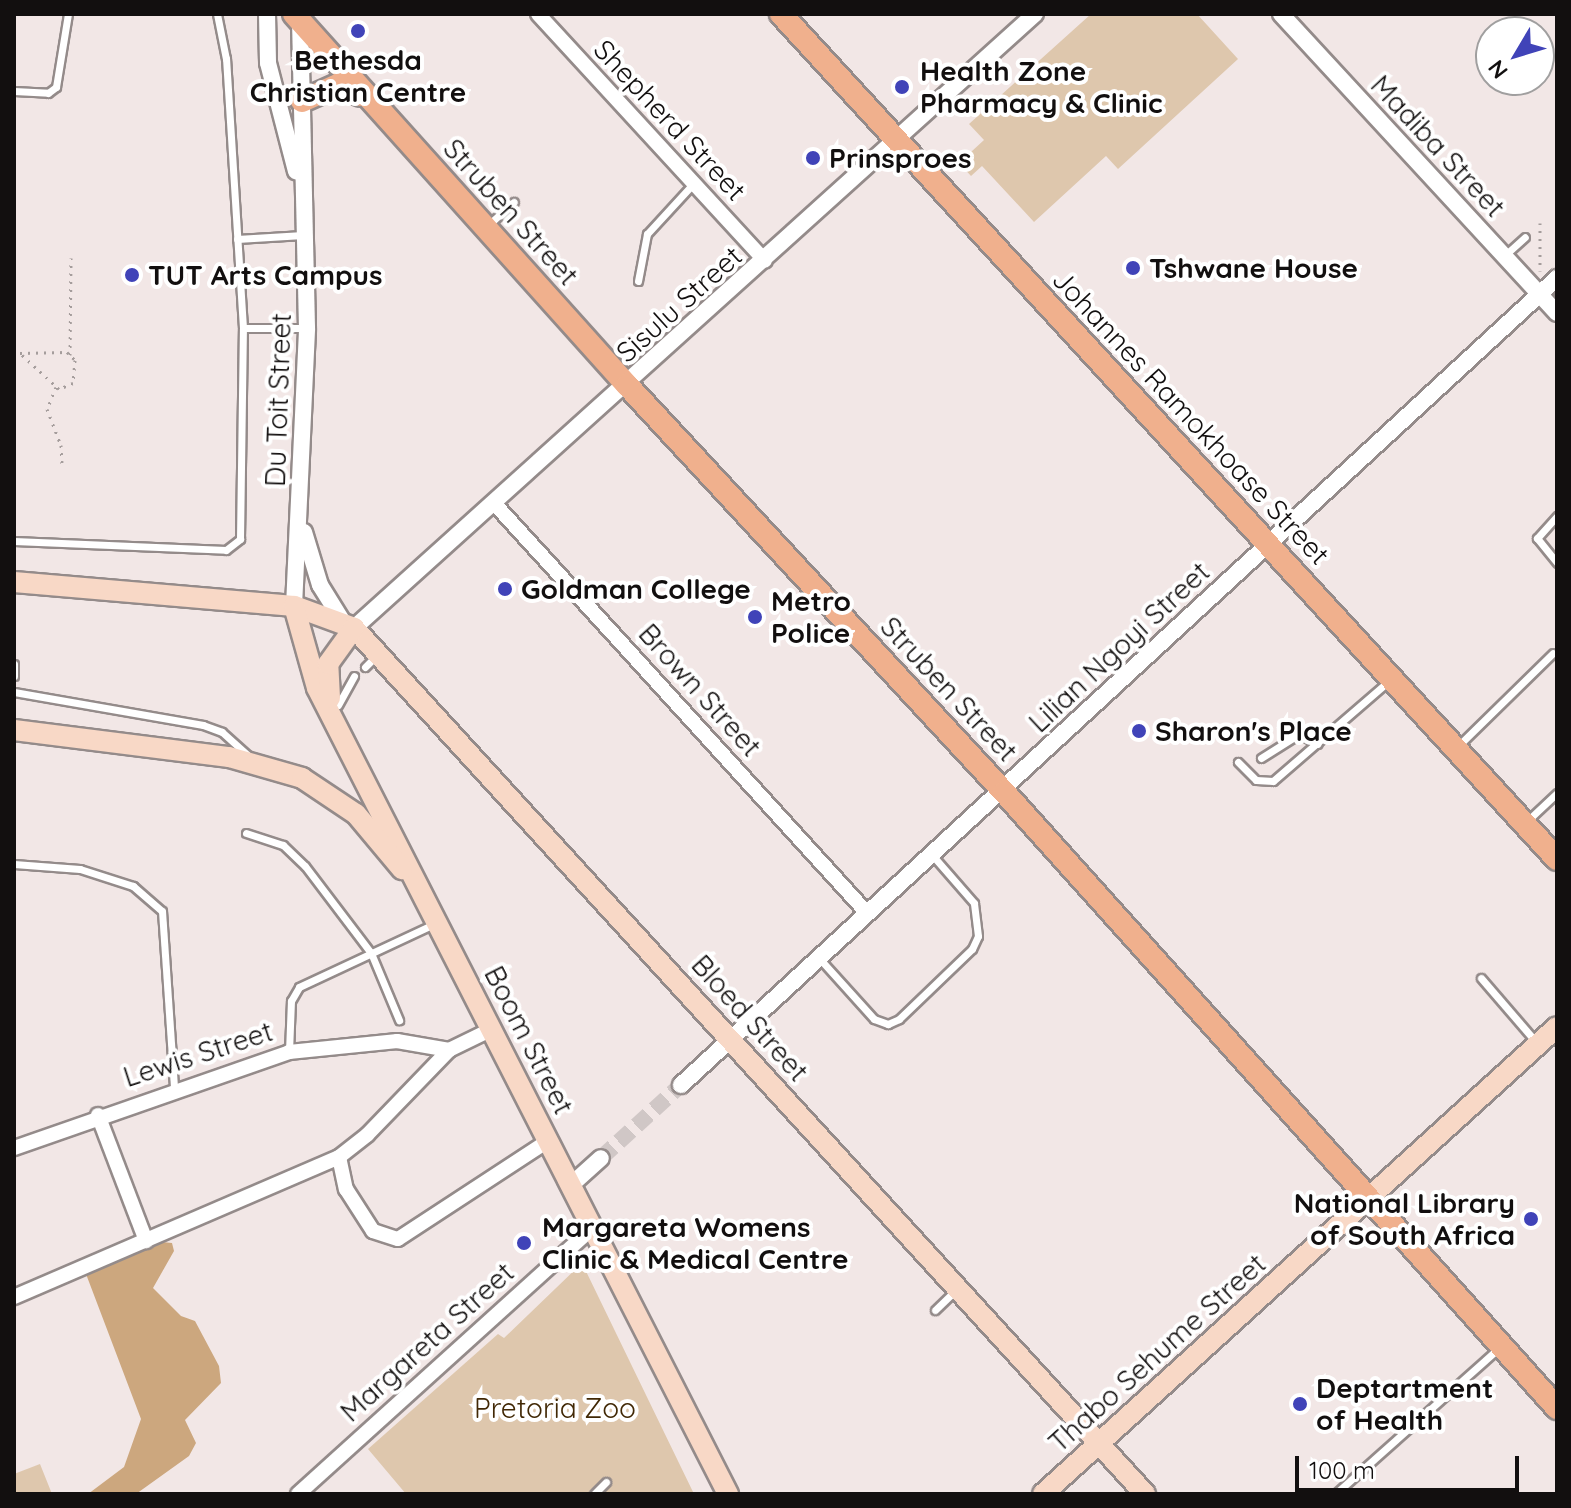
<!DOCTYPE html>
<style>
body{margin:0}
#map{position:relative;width:1571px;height:1508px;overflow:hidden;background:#f2e7e6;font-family:Quicksand,sans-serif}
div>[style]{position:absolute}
.green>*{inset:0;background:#dec7ad}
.forest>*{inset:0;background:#cca77e}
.tertiary-tunnel>*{height:16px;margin-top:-8px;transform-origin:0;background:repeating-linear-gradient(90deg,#d0c7c6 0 16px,transparent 0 24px)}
.path>*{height:3px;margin-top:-1.5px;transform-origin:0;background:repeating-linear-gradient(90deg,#a59d9c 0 2px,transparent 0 8px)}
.roads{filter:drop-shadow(2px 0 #948b8a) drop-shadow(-2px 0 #948b8a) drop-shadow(0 2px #948b8a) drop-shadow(0 -2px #948b8a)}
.service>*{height:7px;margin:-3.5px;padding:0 3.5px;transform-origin:3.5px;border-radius:3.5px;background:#fff}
.minor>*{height:14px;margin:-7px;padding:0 7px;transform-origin:7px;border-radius:7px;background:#fff}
.tertiary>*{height:16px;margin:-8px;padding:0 8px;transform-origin:8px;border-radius:8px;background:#fff}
.secondary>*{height:20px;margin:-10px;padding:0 10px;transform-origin:10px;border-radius:10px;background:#f8d8c6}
.primary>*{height:22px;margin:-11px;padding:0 11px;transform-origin:11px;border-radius:11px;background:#f0b08d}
.dots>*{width:22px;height:22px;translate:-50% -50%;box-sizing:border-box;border:4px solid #fff;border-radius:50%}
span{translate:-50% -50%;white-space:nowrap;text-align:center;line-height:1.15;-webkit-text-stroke:8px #fff;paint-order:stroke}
.poi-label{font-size:28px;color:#120f0f;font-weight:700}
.left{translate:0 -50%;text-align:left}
.right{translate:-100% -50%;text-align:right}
.street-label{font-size:28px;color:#120f0f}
.park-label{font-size:28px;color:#412805}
.frame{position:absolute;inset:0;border:16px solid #120f0f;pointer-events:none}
.north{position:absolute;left:1475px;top:16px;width:80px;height:80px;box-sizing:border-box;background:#fff;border:2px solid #a09f9f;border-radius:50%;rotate:232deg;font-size:22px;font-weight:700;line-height:32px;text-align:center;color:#120f0f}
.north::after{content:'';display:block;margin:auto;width:28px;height:36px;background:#4043b8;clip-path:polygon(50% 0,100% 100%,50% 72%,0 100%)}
.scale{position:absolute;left:1295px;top:1456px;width:224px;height:36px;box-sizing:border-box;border:4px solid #120f0f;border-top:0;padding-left:10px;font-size:24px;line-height:28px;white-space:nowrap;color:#120f0f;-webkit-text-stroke:6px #fff;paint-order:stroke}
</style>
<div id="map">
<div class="green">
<div style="clip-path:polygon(1091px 14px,1197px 14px,1238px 59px,1118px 169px,1106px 156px,1034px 222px,982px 166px,971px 176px,959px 163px,984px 140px,969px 124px)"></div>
<div style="clip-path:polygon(582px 1263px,694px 1494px,406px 1494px,368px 1449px,498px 1334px,504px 1338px)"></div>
<div style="clip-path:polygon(40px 1464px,52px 1494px,14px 1494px,14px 1474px)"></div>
</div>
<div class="forest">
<div style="clip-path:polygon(162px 1242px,172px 1243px,174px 1251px,153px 1288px,181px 1316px,195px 1321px,219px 1366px,221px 1383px,185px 1420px,196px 1443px,189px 1456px,136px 1494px,88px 1494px,124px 1467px,141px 1419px,86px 1274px)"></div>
</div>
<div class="tertiary-tunnel">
<div style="left:601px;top:1158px;width:108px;rotate:-42.4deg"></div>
</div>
<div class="path">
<div style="left:1540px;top:223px;width:48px;rotate:90deg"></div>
<div style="left:14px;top:353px;width:6px"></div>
<div style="left:20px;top:353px;width:47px;rotate:-1.2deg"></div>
<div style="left:67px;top:352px;width:11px;rotate:45deg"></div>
<div style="left:75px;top:360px;width:23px;rotate:95deg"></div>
<div style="left:73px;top:383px;width:15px;rotate:157deg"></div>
<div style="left:59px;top:389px;width:53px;rotate:-137.3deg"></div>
<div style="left:70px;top:355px;width:97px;rotate:-89.4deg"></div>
<div style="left:56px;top:387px;width:24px;rotate:112deg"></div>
<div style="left:47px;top:409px;width:39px;rotate:69deg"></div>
<div style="left:61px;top:445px;width:21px;rotate:87deg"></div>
</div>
<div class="roads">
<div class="service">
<div style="left:14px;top:91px;width:34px;rotate:3deg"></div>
<div style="left:48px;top:93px;width:10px;rotate:-37deg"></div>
<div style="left:56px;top:87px;width:74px;rotate:-80.7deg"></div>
<div style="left:487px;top:226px;width:36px;rotate:-42deg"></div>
<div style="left:237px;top:239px;width:66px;rotate:-3.5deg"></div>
<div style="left:1504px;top:256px;width:28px;rotate:-42deg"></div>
<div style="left:638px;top:281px;width:48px;rotate:-79.2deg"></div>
<div style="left:647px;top:234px;width:68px;rotate:-47.4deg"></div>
<div style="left:243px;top:328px;width:62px"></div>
<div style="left:1557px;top:516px;width:30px;rotate:132deg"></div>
<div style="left:1537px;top:538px;width:32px;rotate:51deg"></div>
<div style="left:14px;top:541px;width:212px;rotate:2.4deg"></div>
<div style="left:226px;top:550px;width:18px;rotate:-38deg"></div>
<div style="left:240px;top:539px;width:211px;rotate:-89.2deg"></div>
<div style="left:243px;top:328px;width:270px;rotate:-93.6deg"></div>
<div style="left:226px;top:59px;width:46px;rotate:-101.3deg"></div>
<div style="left:14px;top:664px;width:12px;rotate:90deg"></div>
<div style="left:365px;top:667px;width:18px;rotate:-45deg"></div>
<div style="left:14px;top:692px;width:192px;rotate:9.9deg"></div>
<div style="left:203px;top:725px;width:20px;rotate:20deg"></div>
<div style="left:222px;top:732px;width:36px;rotate:42deg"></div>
<div style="left:338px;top:705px;width:33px;rotate:-61deg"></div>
<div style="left:1457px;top:747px;width:134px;rotate:-44.4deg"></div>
<div style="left:1261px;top:758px;width:45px;rotate:-32.3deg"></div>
<div style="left:1299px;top:734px;width:21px;rotate:28deg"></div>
<div style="left:1238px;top:762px;width:25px;rotate:45deg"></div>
<div style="left:1256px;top:780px;width:17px;rotate:3deg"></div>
<div style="left:1273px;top:781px;width:155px;rotate:-40.8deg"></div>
<div style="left:1526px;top:822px;width:42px;rotate:-43.1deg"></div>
<div style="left:246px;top:833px;width:39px;rotate:18deg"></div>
<div style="left:283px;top:845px;width:30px;rotate:44deg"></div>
<div style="left:305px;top:866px;width:109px;rotate:52.8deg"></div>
<div style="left:371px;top:953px;width:73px;rotate:67.3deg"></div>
<div style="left:14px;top:864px;width:66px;rotate:4.3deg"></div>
<div style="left:80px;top:869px;width:56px;rotate:17.8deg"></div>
<div style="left:133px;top:886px;width:38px;rotate:41deg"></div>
<div style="left:162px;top:911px;width:177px;rotate:86.1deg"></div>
<div style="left:819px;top:958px;width:82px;rotate:48deg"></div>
<div style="left:874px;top:1019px;width:15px;rotate:20deg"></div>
<div style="left:888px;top:1024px;width:12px;rotate:-24deg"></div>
<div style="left:899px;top:1019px;width:101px;rotate:-43.8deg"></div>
<div style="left:972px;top:949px;width:14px;rotate:-65deg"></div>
<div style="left:978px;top:936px;width:33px;rotate:-97deg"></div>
<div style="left:974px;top:903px;width:62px;rotate:-131.1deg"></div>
<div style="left:1481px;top:978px;width:86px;rotate:49.3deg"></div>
<div style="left:289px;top:1052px;width:51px;rotate:-87.8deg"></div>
<div style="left:291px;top:1001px;width:16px;rotate:-60deg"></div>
<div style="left:299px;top:987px;width:151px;rotate:-25deg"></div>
<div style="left:935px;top:1310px;width:29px;rotate:-44deg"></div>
<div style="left:594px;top:1494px;width:17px;rotate:-45deg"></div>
<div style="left:1335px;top:1494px;width:218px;rotate:-41.7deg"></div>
</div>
<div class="minor">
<div style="left:538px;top:14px;width:335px;rotate:47.4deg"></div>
<div style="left:493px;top:502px;width:557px;rotate:47.69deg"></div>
<div style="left:98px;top:1115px;width:135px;rotate:69.1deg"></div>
<div style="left:14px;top:1148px;width:291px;rotate:-19.2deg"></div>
<div style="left:289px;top:1052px;width:109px;rotate:-5.8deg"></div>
<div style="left:397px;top:1041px;width:53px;rotate:9.8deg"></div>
<div style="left:339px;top:1157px;width:33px;rotate:78deg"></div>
<div style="left:346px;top:1189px;width:50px;rotate:57.3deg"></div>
<div style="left:373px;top:1231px;width:26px;rotate:18deg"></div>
<div style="left:398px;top:1239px;width:179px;rotate:-33.2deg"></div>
<div style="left:14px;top:1297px;width:354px;rotate:-23.3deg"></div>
<div style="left:339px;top:1157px;width:36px;rotate:-38deg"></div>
<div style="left:367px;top:1135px;width:118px;rotate:-46deg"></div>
<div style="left:449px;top:1050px;width:48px;rotate:-26deg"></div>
<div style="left:298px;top:1494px;width:396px;rotate:-42.1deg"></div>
</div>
<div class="tertiary">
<div style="left:267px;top:14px;width:49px;rotate:88.8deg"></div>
<div style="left:268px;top:63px;width:112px;rotate:75.5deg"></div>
<div style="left:1281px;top:14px;width:407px;rotate:47.3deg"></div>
<div style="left:304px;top:532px;width:55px;rotate:73.2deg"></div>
<div style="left:320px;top:585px;width:44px;rotate:58.1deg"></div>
<div style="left:294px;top:606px;width:278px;rotate:-87.3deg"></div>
<div style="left:307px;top:328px;width:307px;rotate:-91.3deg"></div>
<div style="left:354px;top:628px;width:917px;rotate:-42.04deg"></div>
<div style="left:681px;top:1085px;width:1191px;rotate:-42.65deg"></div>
<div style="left:571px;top:1185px;width:40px;rotate:-42deg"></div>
</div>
<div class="secondary">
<div style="left:14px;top:582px;width:281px;rotate:4.9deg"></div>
<div style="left:294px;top:606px;width:64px;rotate:20.1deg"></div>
<div style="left:354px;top:628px;width:1173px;rotate:47.59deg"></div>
<div style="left:294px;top:606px;width:85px;rotate:74.3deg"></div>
<div style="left:317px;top:688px;width:905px;rotate:62.98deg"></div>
<div style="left:330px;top:698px;width:34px;rotate:-93deg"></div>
<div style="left:328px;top:664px;width:44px;rotate:-54.2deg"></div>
<div style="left:14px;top:730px;width:217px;rotate:7.2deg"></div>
<div style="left:229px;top:757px;width:76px;rotate:16deg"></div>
<div style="left:302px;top:778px;width:65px;rotate:33.7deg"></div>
<div style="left:356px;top:814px;width:72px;rotate:50.1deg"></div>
<div style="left:1043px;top:1494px;width:694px;rotate:-42.26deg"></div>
</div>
<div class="primary">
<div style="left:294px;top:14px;width:499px;rotate:48.1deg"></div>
<div style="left:627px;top:385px;width:555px;rotate:47.19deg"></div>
<div style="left:1004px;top:792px;width:828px;rotate:48.08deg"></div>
<div style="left:781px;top:14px;width:1147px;rotate:47.44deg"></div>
<div style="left:302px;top:101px;width:39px;rotate:-24deg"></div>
<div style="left:338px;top:85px;width:24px;rotate:24deg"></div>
</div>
</div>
<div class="dots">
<div style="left:358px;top:31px;background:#4043b8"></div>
<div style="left:902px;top:87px;background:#4043b8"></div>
<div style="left:813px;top:158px;background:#4043b8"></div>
<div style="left:1133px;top:268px;background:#4043b8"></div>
<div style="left:132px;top:275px;background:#4043b8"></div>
<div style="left:505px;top:589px;background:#4043b8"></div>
<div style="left:755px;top:617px;background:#4043b8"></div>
<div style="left:1139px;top:731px;background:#4043b8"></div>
<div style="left:1531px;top:1219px;background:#4043b8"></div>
<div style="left:524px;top:1243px;background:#4043b8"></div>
<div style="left:1300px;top:1404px;background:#4043b8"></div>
</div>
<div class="poi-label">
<span style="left:358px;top:76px">Bethesda<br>Christian Centre</span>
<span class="left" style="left:920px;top:87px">Health Zone<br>Pharmacy &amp; Clinic</span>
<span class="left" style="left:829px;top:158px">Prinsproes</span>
<span class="left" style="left:1149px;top:268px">Tshwane House</span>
<span class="left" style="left:148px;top:275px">TUT Arts Campus</span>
<span class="left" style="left:521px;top:589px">Goldman College</span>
<span class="left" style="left:771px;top:617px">Metro<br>Police</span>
<span class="left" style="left:1155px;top:731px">Sharon's Place</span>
<span class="right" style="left:1515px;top:1219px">National Library<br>of South Africa</span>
<span class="left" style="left:542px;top:1243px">Margareta Womens<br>Clinic &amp; Medical Centre</span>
<span class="left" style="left:1316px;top:1404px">Deptartment<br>of Health</span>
</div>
<div class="street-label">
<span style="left:670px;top:120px;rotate:47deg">Shepherd Street</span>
<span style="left:1438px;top:146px;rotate:47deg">Madiba Street</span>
<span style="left:511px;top:212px;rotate:48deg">Struben Street</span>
<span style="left:679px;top:304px;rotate:-42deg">Sisulu Street</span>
<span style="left:278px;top:400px;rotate:-88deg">Du Toit Street</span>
<span style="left:1191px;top:417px;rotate:47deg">Johannes Ramokhoase Street</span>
<span style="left:1119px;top:647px;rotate:-43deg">Lilian Ngoyi Street</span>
<span style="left:949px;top:689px;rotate:47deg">Struben Street</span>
<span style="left:700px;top:690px;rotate:48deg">Brown Street</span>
<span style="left:750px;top:1018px;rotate:48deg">Bloed Street</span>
<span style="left:529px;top:1040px;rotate:63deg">Boom Street</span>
<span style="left:198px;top:1054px;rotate:-18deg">Lewis Street</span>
<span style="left:427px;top:1342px;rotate:-42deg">Margareta Street</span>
<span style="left:1157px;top:1353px;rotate:-42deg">Thabo Sehume Street</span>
</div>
<div class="park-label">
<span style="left:555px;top:1408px">Pretoria Zoo</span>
</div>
<div class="frame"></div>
<div class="north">N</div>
<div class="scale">100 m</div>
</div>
